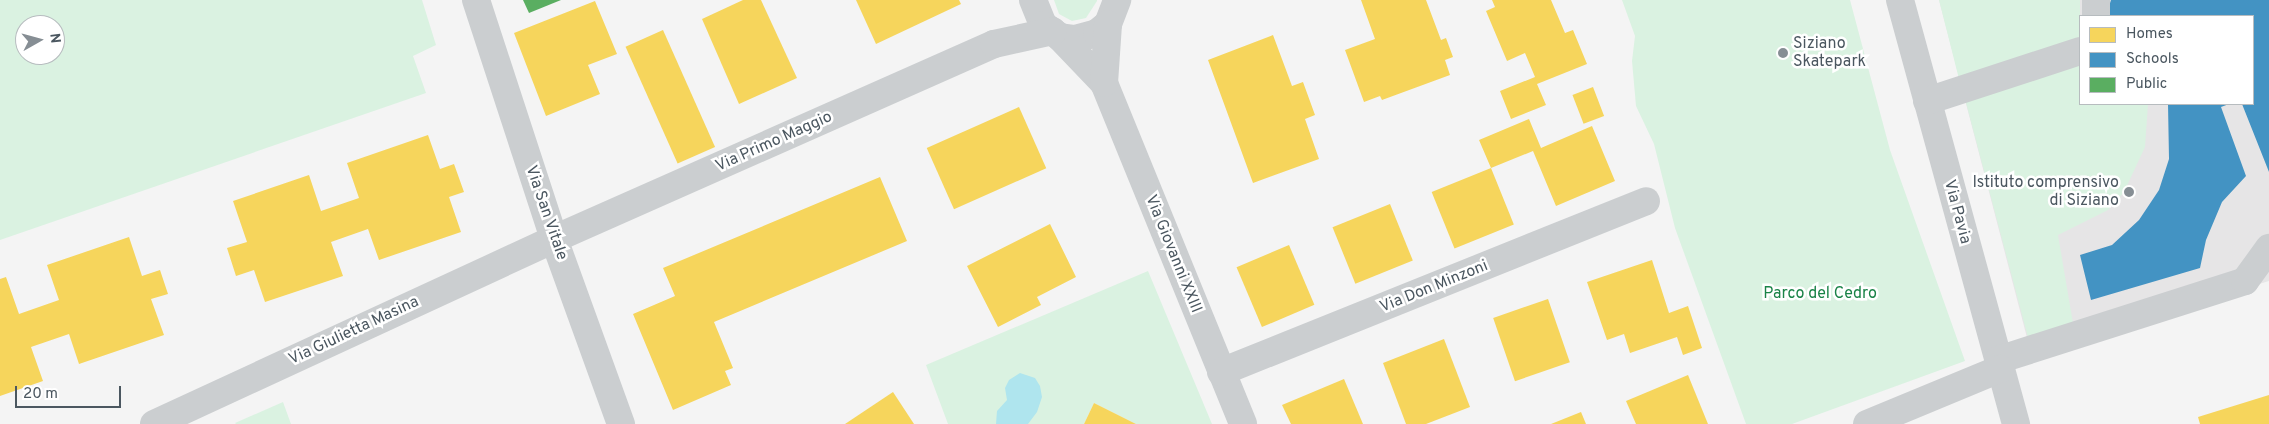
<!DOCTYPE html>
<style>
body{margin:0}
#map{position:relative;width:2269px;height:424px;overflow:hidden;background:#f4f4f4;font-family:Overpass,sans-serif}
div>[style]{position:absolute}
.education>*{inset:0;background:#e6e5e6}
.green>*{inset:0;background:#daf2e1}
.water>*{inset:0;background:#afe5ee}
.homes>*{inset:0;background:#f6d55c;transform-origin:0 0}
.schools>*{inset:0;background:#4393c3}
.public>*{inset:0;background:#5aae61}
.minor>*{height:28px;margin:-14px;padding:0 14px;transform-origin:14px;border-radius:14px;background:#cbced0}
.dots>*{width:14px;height:14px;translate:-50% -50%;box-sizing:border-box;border:2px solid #fff;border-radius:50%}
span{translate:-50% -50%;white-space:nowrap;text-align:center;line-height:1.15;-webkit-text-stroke:5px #fff;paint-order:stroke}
.poi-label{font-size:16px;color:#4b5760}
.left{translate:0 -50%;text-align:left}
.right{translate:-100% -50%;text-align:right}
.street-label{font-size:16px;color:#4b5760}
.park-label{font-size:16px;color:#1a8347}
.legend{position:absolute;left:2079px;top:15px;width:175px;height:90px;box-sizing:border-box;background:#fff;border:1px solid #b7bcbf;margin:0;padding:6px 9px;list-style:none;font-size:15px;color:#4b5760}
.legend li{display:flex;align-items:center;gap:10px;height:25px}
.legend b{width:25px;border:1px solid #b7bcbf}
.north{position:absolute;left:15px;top:15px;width:50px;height:50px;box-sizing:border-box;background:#fff;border:1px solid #b7bcbf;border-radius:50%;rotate:83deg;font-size:14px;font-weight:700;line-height:20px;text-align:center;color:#4b5760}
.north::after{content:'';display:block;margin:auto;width:18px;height:22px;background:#868e94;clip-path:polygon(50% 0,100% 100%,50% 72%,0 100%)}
.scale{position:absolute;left:15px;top:386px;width:106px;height:22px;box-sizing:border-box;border:2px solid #4b5760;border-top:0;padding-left:6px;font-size:15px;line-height:18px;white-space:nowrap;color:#4b5760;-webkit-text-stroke:4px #fff;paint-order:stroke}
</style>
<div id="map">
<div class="education">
<div style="clip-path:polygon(evenodd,1939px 0,2269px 0,2269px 281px,2031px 353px,1939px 0,2080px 16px,2253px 16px,2253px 104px,2080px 104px,2080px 16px)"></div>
</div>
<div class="green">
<div style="clip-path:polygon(evenodd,0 0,422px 0,436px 45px,413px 56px,426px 93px,0 240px,0 0,25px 25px,55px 25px,55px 55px,25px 55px,25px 25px)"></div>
<div style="clip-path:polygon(1054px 0,1097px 0,1097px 1px,1086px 18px,1072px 21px,1059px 14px)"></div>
<div style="clip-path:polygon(1622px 0,1850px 0,1890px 150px,1965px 361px,1792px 424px,1746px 424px,1675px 228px,1654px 144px,1636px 106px,1632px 61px,1635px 36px)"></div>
<div style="clip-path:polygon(1939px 0,2080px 0,2080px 41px,1959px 79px)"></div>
<div style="clip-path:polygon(2080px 61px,2080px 104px,2148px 104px,2145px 147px,2124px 192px,2108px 210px,2058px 235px,2075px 335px,2031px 349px,1965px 99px)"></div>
<div style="clip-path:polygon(1148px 271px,1212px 424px,1136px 424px,1094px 403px,1084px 424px,948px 424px,926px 365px)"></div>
<div style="clip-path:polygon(283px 402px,291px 424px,236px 424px,235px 423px)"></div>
</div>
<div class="water">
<div style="clip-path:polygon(1020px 373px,1035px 378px,1040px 386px,1042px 397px,1037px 412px,1028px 424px,996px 424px,997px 411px,1007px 400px,1005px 388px,1009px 380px)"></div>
</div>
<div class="homes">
<div style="clip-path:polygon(743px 0,761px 0,797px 78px,739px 104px,702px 19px)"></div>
<div style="clip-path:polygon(856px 0,959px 0,961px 4px,876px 44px)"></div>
<div style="clip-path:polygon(1361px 0,1426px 0,1441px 40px,1446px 38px,1453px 57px,1445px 60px,1450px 75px,1382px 100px,1380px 96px,1364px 102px,1345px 50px,1375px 39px)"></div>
<div style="clip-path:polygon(1492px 0,1551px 0,1565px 33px,1573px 30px,1587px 64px,1537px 84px,1546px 105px,1511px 119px,1500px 91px,1535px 77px,1525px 53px,1507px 61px,1486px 11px,1495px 7px)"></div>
<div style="clip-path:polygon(595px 1px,617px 54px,588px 65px,600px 94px,546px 116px,514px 33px)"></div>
<div style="left:663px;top:30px;width:128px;height:41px;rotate:66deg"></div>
<div style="clip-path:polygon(1273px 35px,1292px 86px,1303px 82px,1315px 115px,1305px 119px,1319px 159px,1253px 183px,1208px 60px)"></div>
<div style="left:1593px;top:87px;width:31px;height:22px;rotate:69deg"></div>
<div style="left:1019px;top:107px;width:67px;height:101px;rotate:66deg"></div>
<div style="clip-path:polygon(1529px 119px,1541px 148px,1592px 126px,1615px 181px,1556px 206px,1533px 151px,1491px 168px,1479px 140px)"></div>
<div style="clip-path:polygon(428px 135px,440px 169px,454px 164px,464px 192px,449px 197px,461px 232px,379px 260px,368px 229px,331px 242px,343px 276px,265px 302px,254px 270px,236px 276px,227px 248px,247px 242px,233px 201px,309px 175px,321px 211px,359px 198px,347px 163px)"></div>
<div style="left:1491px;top:168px;width:61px;height:64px;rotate:68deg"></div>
<div style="clip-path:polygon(880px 177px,907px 241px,714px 322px,733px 368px,725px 371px,731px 385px,673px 410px,633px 314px,675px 296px,663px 268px)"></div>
<div style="left:1390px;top:204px;width:61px;height:62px;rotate:68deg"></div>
<div style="clip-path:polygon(1050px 224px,1076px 277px,1037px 297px,1041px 305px,998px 327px,967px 266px)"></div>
<div style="clip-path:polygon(129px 237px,142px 276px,160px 270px,168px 294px,151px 299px,164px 335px,79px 364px,69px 334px,31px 347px,43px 381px,0 396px,0 279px,6px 277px,19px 314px,59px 300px,47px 265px)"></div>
<div style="left:1289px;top:245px;width:65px;height:57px;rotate:67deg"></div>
<div style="clip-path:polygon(1652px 260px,1669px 313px,1688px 306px,1702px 348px,1683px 355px,1677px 337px,1630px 353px,1624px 334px,1607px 340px,1587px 282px)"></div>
<div style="left:1548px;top:299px;width:67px;height:58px;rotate:71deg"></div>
<div style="clip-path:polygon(1444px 339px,1470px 407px,1426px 424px,1406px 424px,1383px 363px)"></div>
<div style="clip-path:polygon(1688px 375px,1708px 424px,1636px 424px,1626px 401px)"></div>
<div style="clip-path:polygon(1344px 379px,1363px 424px,1291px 424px,1282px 405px)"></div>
<div style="clip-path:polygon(893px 392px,914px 424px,845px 424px)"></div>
<div style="clip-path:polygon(2269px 395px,2269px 424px,2200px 424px,2198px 417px)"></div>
<div style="clip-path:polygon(1094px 403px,1136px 424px,1084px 424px)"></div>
<div style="clip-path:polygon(1581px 412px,1586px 424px,1551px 424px)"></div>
</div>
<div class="schools">
<div style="clip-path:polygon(2111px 0,2269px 0,2269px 172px,2242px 104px,2253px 104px,2253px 16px,2106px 16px)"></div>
<div style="clip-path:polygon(2168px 104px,2229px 104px,2221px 107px,2246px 176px,2222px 202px,2206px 240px,2200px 268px,2091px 300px,2080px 255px,2112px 245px,2139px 220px,2159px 190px,2169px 159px)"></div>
</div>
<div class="public">
<div style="clip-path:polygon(523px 0,561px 0,529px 13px)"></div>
</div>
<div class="minor">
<div style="left:476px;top:0;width:251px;rotate:71.9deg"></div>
<div style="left:554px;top:239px;width:197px;rotate:70.1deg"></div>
<div style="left:1033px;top:0;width:27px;rotate:68deg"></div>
<div style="left:1043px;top:25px;width:21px;rotate:35deg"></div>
<div style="left:1060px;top:37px;width:15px;rotate:8deg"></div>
<div style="left:1075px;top:39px;width:23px;rotate:-15deg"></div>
<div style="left:1097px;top:33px;width:14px;rotate:-39deg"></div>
<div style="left:1108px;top:24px;width:26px;rotate:-69deg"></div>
<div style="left:1900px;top:0;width:440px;rotate:74.7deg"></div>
<div style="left:2096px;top:0;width:16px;rotate:90deg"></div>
<div style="left:1060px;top:37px;width:64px;rotate:46.3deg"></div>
<div style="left:1104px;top:83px;width:368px;rotate:67.8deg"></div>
<div style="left:1104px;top:83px;width:59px;rotate:-86.1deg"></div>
<div style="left:1927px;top:101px;width:161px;rotate:-18.1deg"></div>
<div style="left:1998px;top:360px;width:259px;rotate:-17.7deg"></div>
<div style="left:2245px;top:281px;width:41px;rotate:-54deg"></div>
<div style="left:1221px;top:372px;width:458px;rotate:-21.9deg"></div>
<div style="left:154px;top:424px;width:441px;rotate:-24.8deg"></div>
<div style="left:554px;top:239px;width:481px;rotate:-23.9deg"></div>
<div style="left:994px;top:44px;width:60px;rotate:-12.4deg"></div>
<div style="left:1867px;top:424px;width:144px;rotate:-22.5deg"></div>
</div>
<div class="dots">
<div style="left:1783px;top:53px;background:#868e94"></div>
<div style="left:2129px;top:192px;background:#868e94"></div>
</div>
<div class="poi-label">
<span class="left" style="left:1793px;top:53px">Siziano<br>Skatepark</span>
<span class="right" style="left:2119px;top:192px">Istituto comprensivo<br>di Siziano</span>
</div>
<div class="street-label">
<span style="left:774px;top:142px;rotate:-24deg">Via Primo Maggio</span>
<span style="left:1957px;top:212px;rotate:75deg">Via Pavia</span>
<span style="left:546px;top:213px;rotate:71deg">Via San Vitale</span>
<span style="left:1173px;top:254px;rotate:68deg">Via Giovanni XXIII</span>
<span style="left:1434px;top:287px;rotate:-22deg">Via Don Minzoni</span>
<span style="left:354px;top:331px;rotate:-25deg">Via Giulietta Masina</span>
</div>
<div class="park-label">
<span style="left:1820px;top:294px">Parco del Cedro</span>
</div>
<ul class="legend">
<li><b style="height:14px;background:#f6d55c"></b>Homes</li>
<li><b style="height:14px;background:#4393c3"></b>Schools</li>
<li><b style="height:14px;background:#5aae61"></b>Public</li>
</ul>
<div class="north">N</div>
<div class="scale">20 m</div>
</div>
